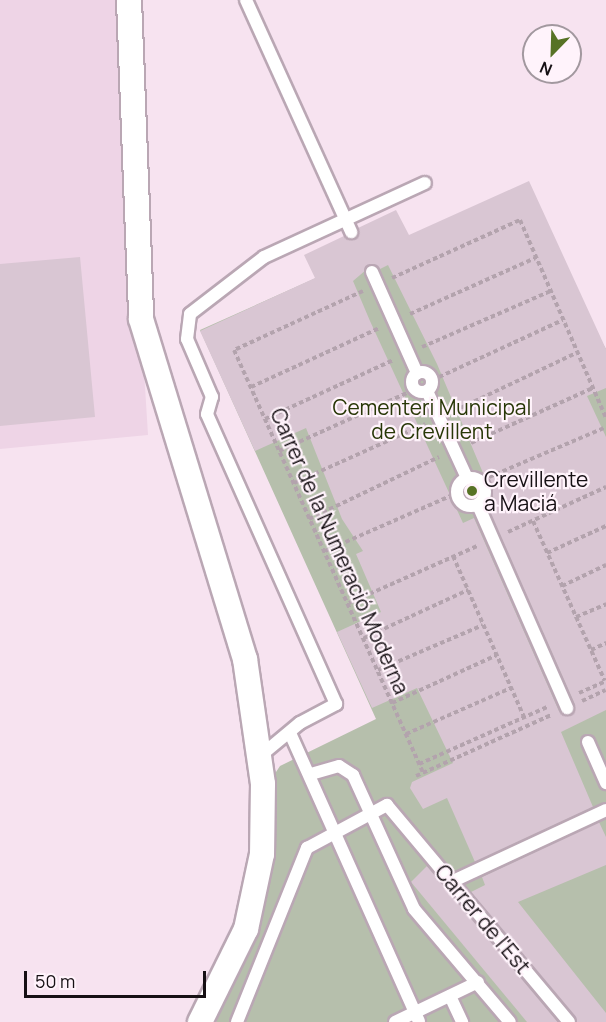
<!DOCTYPE html>
<meta charset="utf-8">
<style>
body{margin:0}
#map{position:relative;width:606px;height:1022px;overflow:hidden;background:#f7e3f0;font-family:Manrope,sans-serif}
div>[style]{position:absolute}
.built>*{inset:0;background:#eed4e6}
.green>*{inset:0;background:#b6bfac}
.building>*{inset:0;background:#d9c6d3}
.path>*{height:4px;margin-top:-2px;transform-origin:0;background:repeating-linear-gradient(90deg,#b3a3ad 0 4.5px,transparent 0 7.5px)}
.roads{filter:drop-shadow(2px 0 #baa7b4) drop-shadow(-2px 0 #baa7b4) drop-shadow(0 2px #baa7b4) drop-shadow(0 -2px #baa7b4)}
.service>*{height:12px;margin:-6px;padding:0 6px;transform-origin:6px;border-radius:6px;background:#fff}
.service>.ring{margin:-6px;padding:0;box-sizing:content-box;background:none;border:12px solid #fff;border-radius:50%}
.minor>*{height:24px;margin:-12px;padding:0 12px;transform-origin:12px;border-radius:12px;background:#fff}
.dots>*{width:16px;height:16px;translate:-50% -50%;box-sizing:border-box;border:3px solid #fff3fb;border-radius:50%}
span{translate:-50% -50%;white-space:nowrap;text-align:center;line-height:1.15;-webkit-text-stroke:4.5px #fff3fb;paint-order:stroke}
.park-label{font-size:21px;color:#283707}
.poi-label{font-size:21px;color:#161014}
.left{translate:0 -50%;text-align:left}
.street-label{font-size:21px;color:#161014}
.north{position:absolute;left:522px;top:24px;width:60px;height:60px;box-sizing:border-box;background:#fff3fb;border:2px solid #a2989f;border-radius:50%;rotate:203deg;font-size:16px;font-weight:700;line-height:24px;text-align:center;color:#161014}
.north::after{content:'';display:block;margin:auto;width:21px;height:27px;background:#577225;clip-path:polygon(50% 0,100% 100%,50% 72%,0 100%)}
.scale{position:absolute;left:24px;top:971px;width:182px;height:27px;box-sizing:border-box;border:3px solid #161014;border-top:0;padding-left:8px;font-size:18px;line-height:21px;white-space:nowrap;color:#161014;-webkit-text-stroke:4px #fff3fb;paint-order:stroke}
</style>
<div id="map">
<div class="built">
<div style="clip-path:polygon(0 0,121px 0,148px 435px,0 449px)"></div>
</div>
<div class="green">
<div style="clip-path:polygon(510px 191px,606px 349px,606px 1022px,216px 1022px,265px 907px,274px 775px,280px 766px,376px 719px,200px 330px)"></div>
</div>
<div class="building">
<div style="clip-path:polygon(evenodd,529px 181px,606px 349px,606px 388px,587px 396px,606px 437px,606px 710px,561px 732px,593px 807px,475px 862px,447px 798px,423px 809px,410px 788px,412px 782px,453px 763px,417px 688px,372px 708px,337px 632px,381px 612px,356px 554px,363px 551px,342px 519px,306px 428px,255px 451px,200px 331px,315px 278px,304px 255px,344px 236px,355px 239px,358px 228px,396px 210px,409px 235px,529px 181px,373px 264px,380px 269px,388px 265px,437px 364px,497px 506px,489px 510px,575px 705px,570px 716px,559px 711px,474px 518px,463px 523px,370px 321px,353px 281px,373px 264px)"></div>
<div style="clip-path:polygon(80px 257px,95px 417px,0 426px,0 264px)"></div>
<div style="clip-path:polygon(599px 822px,606px 837px,606px 865px,518px 902px,606px 1013px,606px 1022px,577px 1022px,471px 892px,485px 885px,482px 877px)"></div>
<div style="clip-path:polygon(427px 866px,446px 888px,558px 1022px,527px 1022px,411px 882px)"></div>
</div>
<div class="path">
<div style="left:392px;top:278px;width:141px;rotate:-24.4deg"></div>
<div style="left:520px;top:220px;width:216px;rotate:66.5deg"></div>
<div style="left:363px;top:291px;width:142px;rotate:155.4deg"></div>
<div style="left:234px;top:350px;width:462px;rotate:65.9deg"></div>
<div style="left:410px;top:314px;width:137px;rotate:-24.1deg"></div>
<div style="left:422px;top:347px;width:141px;rotate:-23.5deg"></div>
<div style="left:439px;top:377px;width:136px;rotate:-24.7deg"></div>
<div style="left:251px;top:387px;width:141px;rotate:-24.7deg"></div>
<div style="left:454px;top:411px;width:137px;rotate:-25.4deg"></div>
<div style="left:265px;top:419px;width:141px;rotate:-24.7deg"></div>
<div style="left:471px;top:443px;width:134px;rotate:-24.3deg"></div>
<div style="left:279px;top:451px;width:145px;rotate:-24.4deg"></div>
<div style="left:482px;top:480px;width:135px;rotate:-23.1deg"></div>
<div style="left:294px;top:483px;width:144px;rotate:-24.2deg"></div>
<div style="left:309px;top:519px;width:144px;rotate:-25.5deg"></div>
<div style="left:533px;top:521px;width:175px;rotate:65.8deg"></div>
<div style="left:508px;top:532px;width:108px;rotate:-24.7deg"></div>
<div style="left:325px;top:551px;width:144px;rotate:-23.7deg"></div>
<div style="left:547px;top:553px;width:65px;rotate:-24.6deg"></div>
<div style="left:453px;top:556px;width:176px;rotate:66.2deg"></div>
<div style="left:562px;top:586px;width:49px;rotate:-25.5deg"></div>
<div style="left:349px;top:603px;width:140px;rotate:-24deg"></div>
<div style="left:576px;top:617px;width:33px;rotate:-23deg"></div>
<div style="left:364px;top:638px;width:115px;rotate:-24.8deg"></div>
<div style="left:591px;top:650px;width:17px;rotate:-25deg"></div>
<div style="left:378px;top:670px;width:114px;rotate:-23.2deg"></div>
<div style="left:579px;top:693px;width:30px;rotate:-24deg"></div>
<div style="left:582px;top:701px;width:26px;rotate:-25deg"></div>
<div style="left:392px;top:703px;width:115px;rotate:-24.6deg"></div>
<div style="left:406px;top:734px;width:115px;rotate:-23.7deg"></div>
<div style="left:419px;top:764px;width:140px;rotate:-24deg"></div>
<div style="left:416px;top:776px;width:148px;rotate:-24.3deg"></div>
</div>
<div class="roads">
<div class="service">
<div style="left:246px;top:0;width:255px;rotate:65.6deg"></div>
<div style="left:372px;top:272px;width:111px;rotate:66deg"></div>
<div class="ring" style="left:412px;top:372px;width:8px;height:8px"></div>
<div style="left:427px;top:391px;width:96px;rotate:65.3deg"></div>
<div class="ring" style="left:457px;top:478px;width:16px;height:16px"></div>
<div style="left:478px;top:505px;width:222px;rotate:66.3deg"></div>
<div style="left:290px;top:733px;width:316px;rotate:65.9deg"></div>
<div style="left:588px;top:742px;width:45px;rotate:66.3deg"></div>
<div style="left:259px;top:757px;width:53px;rotate:-39.7deg"></div>
<div style="left:300px;top:723px;width:41px;rotate:-27.8deg"></div>
<div style="left:336px;top:704px;width:317px;rotate:-114deg"></div>
<div style="left:207px;top:414px;width:18px;rotate:-74deg"></div>
<div style="left:212px;top:397px;width:63px;rotate:-113.3deg"></div>
<div style="left:187px;top:339px;width:25px;rotate:-83deg"></div>
<div style="left:190px;top:314px;width:93px;rotate:-37.6deg"></div>
<div style="left:264px;top:257px;width:177px;rotate:-24.7deg"></div>
<div style="left:311px;top:774px;width:29px;rotate:-16deg"></div>
<div style="left:339px;top:766px;width:17px;rotate:33deg"></div>
<div style="left:353px;top:775px;width:147px;rotate:65.5deg"></div>
<div style="left:414px;top:909px;width:148px;rotate:49.7deg"></div>
<div style="left:451px;top:882px;width:171px;rotate:-24.9deg"></div>
<div style="left:450px;top:996px;width:29px;rotate:65deg"></div>
<div style="left:237px;top:1022px;width:188px;rotate:-68.1deg"></div>
<div style="left:307px;top:848px;width:91px;rotate:-28.3deg"></div>
<div style="left:387px;top:805px;width:283px;rotate:50deg"></div>
<div style="left:395px;top:1022px;width:92px;rotate:-25.7deg"></div>
</div>
<div class="minor">
<div style="left:129px;top:0;width:319px;rotate:87.8deg"></div>
<div style="left:141px;top:319px;width:356px;rotate:73deg"></div>
<div style="left:245px;top:659px;width:126px;rotate:81.8deg"></div>
<div style="left:263px;top:784px;width:70px;rotate:90.8deg"></div>
<div style="left:262px;top:854px;width:77px;rotate:102deg"></div>
<div style="left:246px;top:929px;width:104px;rotate:116.3deg"></div>
</div>
</div>
<div class="dots">
<div style="left:472px;top:491px;background:#577225"></div>
</div>
<div class="park-label">
<span style="left:432px;top:419px">Cementeri Municipal<br>de Crevillent</span>
</div>
<div class="poi-label">
<span class="left" style="left:484px;top:491px">Crevillente<br>a Maciá</span>
</div>
<div class="street-label">
<span style="left:340px;top:551px;rotate:66deg">Carrer de la Numeració Moderna</span>
<span style="left:483px;top:919px;rotate:50deg">Carrer de l'Est</span>
</div>
<div class="north">N</div>
<div class="scale">50 m</div>
</div>
